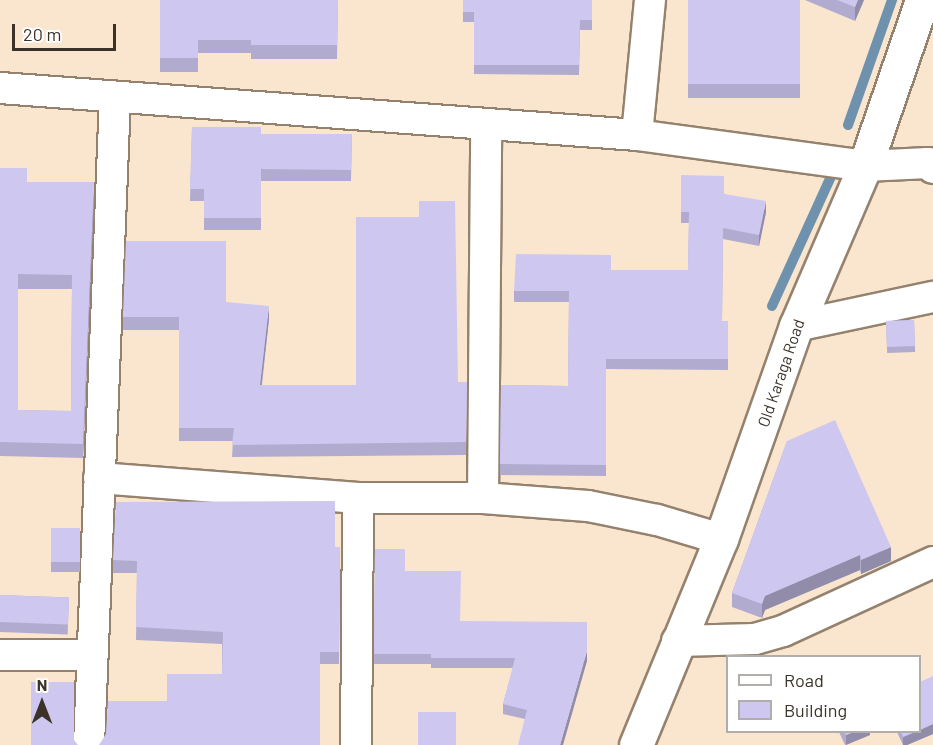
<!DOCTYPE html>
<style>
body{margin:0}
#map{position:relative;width:933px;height:745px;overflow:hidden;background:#fae5cf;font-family:Barlow,sans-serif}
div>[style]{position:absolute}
.stream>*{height:10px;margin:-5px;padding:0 5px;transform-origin:5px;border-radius:5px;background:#6e92ad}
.roads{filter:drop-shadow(2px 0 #95826e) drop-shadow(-2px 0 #95826e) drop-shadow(0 2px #95826e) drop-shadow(0 -2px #95826e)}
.minor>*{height:30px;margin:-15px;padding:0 15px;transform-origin:15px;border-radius:15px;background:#fff}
.tertiary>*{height:33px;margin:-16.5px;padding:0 16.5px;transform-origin:16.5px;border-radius:16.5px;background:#fff}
.wall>*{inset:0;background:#b1accf;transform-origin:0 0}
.shaded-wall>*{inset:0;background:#908ca9}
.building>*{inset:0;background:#cec8f1;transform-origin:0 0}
span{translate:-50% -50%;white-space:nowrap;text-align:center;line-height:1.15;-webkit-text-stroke:6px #fff;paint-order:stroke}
.street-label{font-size:16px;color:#3b332a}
.legend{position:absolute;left:726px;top:655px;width:195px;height:78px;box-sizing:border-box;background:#fff;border:2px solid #b1adaa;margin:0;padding:8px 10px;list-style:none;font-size:18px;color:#3b332a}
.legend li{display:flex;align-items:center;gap:12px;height:30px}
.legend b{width:30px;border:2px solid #b1adaa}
.north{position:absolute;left:12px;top:673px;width:60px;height:60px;-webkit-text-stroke:4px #fff;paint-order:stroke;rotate:0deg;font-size:16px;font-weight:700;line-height:24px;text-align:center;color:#3b332a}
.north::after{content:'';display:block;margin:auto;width:21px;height:27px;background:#3b332a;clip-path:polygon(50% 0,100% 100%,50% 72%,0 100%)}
.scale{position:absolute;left:12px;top:24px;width:104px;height:27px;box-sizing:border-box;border:3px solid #3b332a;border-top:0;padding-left:8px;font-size:18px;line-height:21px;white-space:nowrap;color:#3b332a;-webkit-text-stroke:4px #fff;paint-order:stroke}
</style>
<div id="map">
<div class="stream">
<div style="left:848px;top:125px;width:133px;rotate:-70.6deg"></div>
<div style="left:772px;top:306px;width:149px;rotate:-65.5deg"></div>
</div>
<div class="roads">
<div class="minor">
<div style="left:0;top:88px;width:639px;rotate:4.22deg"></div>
<div style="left:637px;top:135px;width:230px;rotate:7.7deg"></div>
<div style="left:865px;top:166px;width:63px;rotate:-2.7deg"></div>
<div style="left:928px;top:163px;width:7px;rotate:45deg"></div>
<div style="left:637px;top:135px;width:136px;rotate:-84.5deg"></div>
<div style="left:796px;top:326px;width:140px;rotate:-12deg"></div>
<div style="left:99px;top:478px;width:260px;rotate:4.4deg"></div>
<div style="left:358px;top:498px;width:125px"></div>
<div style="left:483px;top:498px;width:105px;rotate:4.4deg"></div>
<div style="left:588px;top:506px;width:70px;rotate:11.5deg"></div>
<div style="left:657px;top:520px;width:67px;rotate:16.5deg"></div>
<div style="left:483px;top:498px;width:372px;rotate:-89.5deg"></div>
<div style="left:677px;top:641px;width:78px;rotate:-1.5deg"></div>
<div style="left:755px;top:639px;width:29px;rotate:-16deg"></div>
<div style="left:783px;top:631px;width:165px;rotate:-24.7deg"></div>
<div style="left:0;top:655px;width:91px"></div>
<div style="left:89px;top:745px;width:649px;rotate:-87.7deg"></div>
<div style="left:356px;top:745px;width:247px;rotate:-89.5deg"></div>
</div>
<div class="tertiary">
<div style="left:636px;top:745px;width:223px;rotate:-67.6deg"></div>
<div style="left:721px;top:539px;width:226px;rotate:-70.6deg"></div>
<div style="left:796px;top:326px;width:174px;rotate:-66.7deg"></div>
<div style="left:865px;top:166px;width:176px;rotate:-71deg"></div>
</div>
</div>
<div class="wall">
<div style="clip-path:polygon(160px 0,338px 0,337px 59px,251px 59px,251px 53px,198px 53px,198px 72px,160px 72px)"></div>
<div style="clip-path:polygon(463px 0,592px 0,592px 30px,580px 30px,579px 75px,474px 74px,474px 22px,463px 22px)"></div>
<div style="left:688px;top:0;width:112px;height:98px"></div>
<div style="clip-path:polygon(805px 0,864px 0,855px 21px)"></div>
<div style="clip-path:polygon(192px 127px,261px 134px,352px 134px,351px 181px,261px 181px,261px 230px,204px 230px,204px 201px,190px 201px)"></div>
<div style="clip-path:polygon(evenodd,0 168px,27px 182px,94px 197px,83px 458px,0 456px,0 168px,18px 289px,72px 289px,71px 411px,18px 410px,18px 289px)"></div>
<div style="clip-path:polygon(681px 175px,766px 212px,759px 246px,723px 239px,722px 321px,728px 321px,728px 370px,606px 369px,606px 476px,500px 475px,501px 385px,568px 386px,569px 302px,514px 302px,514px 291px,611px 270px,688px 270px,689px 223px,681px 223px)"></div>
<div style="clip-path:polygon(226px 302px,269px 319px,262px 385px,356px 385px,467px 382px,466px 455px,232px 457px,233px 441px,179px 441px,179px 330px,123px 330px,123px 317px)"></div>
<div style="left:914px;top:320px;width:32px;height:28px;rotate:88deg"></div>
<div style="clip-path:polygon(787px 441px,891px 561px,861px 574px,860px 570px,765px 610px,762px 618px,732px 607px,732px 593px)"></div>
<div style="left:51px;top:528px;width:29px;height:44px"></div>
<div style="clip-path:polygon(340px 547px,339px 664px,320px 664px,167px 701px,222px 674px,222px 644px,136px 640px,137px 573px,113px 573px,113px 560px)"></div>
<div style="clip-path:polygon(375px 549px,405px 571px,460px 621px,587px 661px,525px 719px,503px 714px,503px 704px,513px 668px,431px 668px,431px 664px,374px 664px)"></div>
<div style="left:0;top:595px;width:69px;height:37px;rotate:2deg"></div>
<div style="clip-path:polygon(933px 676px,933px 734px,907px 745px,903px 745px,897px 732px,920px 732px)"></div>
<div style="clip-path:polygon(839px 732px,870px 732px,870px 735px,845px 745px)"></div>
</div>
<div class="shaded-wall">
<div style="clip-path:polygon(858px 0,864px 0,855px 21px,855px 7px)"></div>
<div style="clip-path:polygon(94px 182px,94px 197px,83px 458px,83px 444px)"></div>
<div style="clip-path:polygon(766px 201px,766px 212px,759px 246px,759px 235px)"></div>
<div style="clip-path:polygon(269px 306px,269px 319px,260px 397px,260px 385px)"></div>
<div style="clip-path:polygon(891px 547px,891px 561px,861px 574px,861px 560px)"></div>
<div style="clip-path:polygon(860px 555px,860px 570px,765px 610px,762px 618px,762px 604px,765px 596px)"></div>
<div style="clip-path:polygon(587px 651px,587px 661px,563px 745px,560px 745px)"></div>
<div style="clip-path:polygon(933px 724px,933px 734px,907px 745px,903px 745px,903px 737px,915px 732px,920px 732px,920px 730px)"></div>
<div style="clip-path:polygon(854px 732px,870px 732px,870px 735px,846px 745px,846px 735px)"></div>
</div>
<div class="building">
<div style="clip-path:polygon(160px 0,338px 0,337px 45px,251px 45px,251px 40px,198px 40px,198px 58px,160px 58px)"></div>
<div style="clip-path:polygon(463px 0,592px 0,592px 20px,580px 20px,579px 65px,474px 65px,474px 12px,463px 12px)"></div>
<div style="left:688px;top:0;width:112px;height:84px"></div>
<div style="clip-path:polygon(837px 0,858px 0,855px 7px)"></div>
<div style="clip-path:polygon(192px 127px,261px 127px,261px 134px,352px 134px,351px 170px,261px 169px,261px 218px,204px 218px,204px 189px,190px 189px)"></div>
<div style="clip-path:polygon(evenodd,0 168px,27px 168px,27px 182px,94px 182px,83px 444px,0 442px,0 168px,18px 274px,72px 275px,71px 411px,18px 410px,18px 274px)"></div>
<div style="clip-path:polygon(681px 175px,724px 176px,724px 194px,766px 201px,759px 235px,723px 228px,722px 321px,728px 321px,728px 359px,606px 359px,606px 465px,500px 464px,501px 385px,568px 386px,569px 291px,514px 291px,516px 254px,611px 255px,611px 270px,688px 270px,689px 212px,681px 212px)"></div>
<div style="clip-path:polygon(419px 201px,455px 201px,458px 382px,467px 382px,466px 442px,232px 445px,234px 428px,179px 428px,179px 317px,123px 317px,126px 241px,226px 241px,226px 302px,269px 306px,260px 385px,356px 385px,356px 217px,419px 217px)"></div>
<div style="left:914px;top:320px;width:26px;height:28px;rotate:88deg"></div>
<div style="clip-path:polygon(835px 420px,891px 547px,861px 560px,860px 555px,765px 596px,762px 604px,732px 593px,787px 441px)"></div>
<div style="clip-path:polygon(335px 501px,335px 547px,340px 547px,339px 652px,320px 652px,320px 745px,99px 745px,106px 734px,108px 701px,167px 701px,167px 674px,222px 674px,223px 632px,136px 627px,137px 561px,113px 560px,116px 502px)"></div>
<div style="left:51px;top:528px;width:29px;height:34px"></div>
<div style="clip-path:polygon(375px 549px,405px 549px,405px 571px,461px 571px,460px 621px,587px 622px,587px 651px,560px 745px,518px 745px,527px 710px,503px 704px,515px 658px,431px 658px,431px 654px,374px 654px)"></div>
<div style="left:0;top:595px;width:69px;height:27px;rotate:2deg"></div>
<div style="clip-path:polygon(933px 676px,933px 724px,920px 730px,920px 682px)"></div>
<div style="clip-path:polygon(31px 682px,74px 682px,74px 740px,78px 745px,31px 745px)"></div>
<div style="left:418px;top:712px;width:38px;height:33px"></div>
<div style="clip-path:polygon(844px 732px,854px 732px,846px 735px)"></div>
<div style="clip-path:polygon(901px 732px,915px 732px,903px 737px)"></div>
</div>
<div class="street-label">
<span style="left:781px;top:373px;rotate:-71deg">Old Karaga Road</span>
</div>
<ul class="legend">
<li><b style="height:8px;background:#fff"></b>Road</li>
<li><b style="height:16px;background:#cec8f1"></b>Building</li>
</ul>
<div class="north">N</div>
<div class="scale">20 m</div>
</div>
